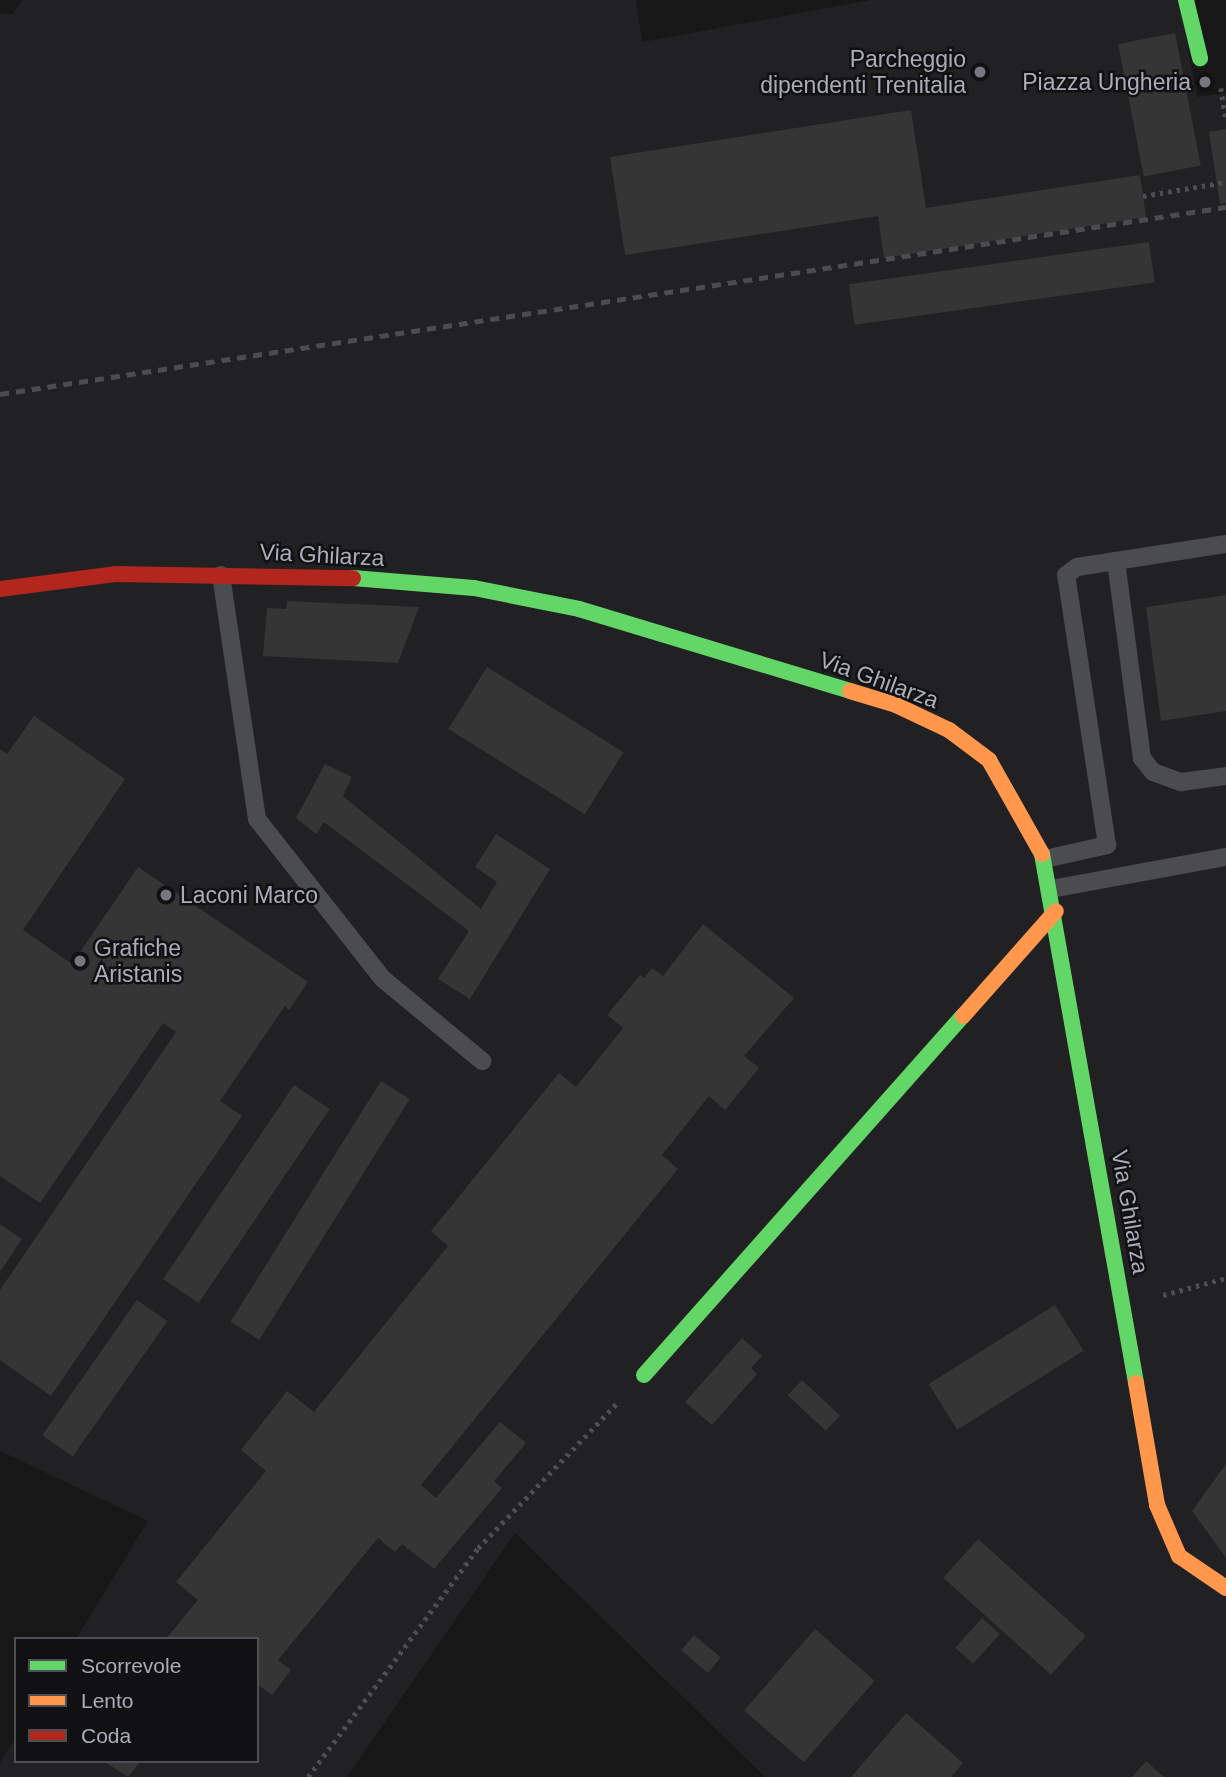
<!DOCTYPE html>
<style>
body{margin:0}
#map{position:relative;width:1226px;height:1777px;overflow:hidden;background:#171717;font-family:Arial,sans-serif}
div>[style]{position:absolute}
.built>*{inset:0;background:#212123}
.building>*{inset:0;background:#353536;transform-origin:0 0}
.path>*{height:4.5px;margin-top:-2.25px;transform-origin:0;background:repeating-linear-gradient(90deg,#4d4e52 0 3.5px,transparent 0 8.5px)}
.lane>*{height:18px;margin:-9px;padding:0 9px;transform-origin:9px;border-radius:9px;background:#4b4c50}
.fast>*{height:16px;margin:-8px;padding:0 8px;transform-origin:8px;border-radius:8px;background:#63d668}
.slow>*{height:16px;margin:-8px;padding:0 8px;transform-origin:8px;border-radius:8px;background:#ff974d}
.jam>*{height:16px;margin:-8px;padding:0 8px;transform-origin:8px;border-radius:8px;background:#b3261e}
.rail>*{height:5px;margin-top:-2.5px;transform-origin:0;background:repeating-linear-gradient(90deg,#4b4c4f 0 9px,transparent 0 16px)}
.dots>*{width:19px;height:19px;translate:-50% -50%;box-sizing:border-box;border:4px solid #111113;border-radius:50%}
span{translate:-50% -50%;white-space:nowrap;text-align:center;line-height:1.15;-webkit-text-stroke:5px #111113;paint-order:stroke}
.poi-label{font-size:23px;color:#a8adb8}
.right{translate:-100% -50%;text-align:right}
.left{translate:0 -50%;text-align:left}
.street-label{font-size:23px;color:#a8adb8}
.legend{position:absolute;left:14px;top:1637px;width:245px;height:126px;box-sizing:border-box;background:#111113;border:2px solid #4d4f55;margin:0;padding:9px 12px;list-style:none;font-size:21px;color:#a8adb8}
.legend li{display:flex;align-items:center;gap:14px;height:35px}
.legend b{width:35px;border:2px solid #4d4f55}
</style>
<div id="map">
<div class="built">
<div style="clip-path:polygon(22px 0,636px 0,642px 42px,870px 0,1179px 0,1197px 97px,1226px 93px,1226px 1777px,765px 1777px,515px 1533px,347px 1777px,0 1777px,0 1763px,16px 1737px,16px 1761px,257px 1761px,257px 1639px,76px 1639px,148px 1521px,0 1451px,0 14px,13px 14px)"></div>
</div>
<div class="building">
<div style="left:1175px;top:33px;width:135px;height:58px;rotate:79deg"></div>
<div style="clip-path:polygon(911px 110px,926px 208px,1140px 175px,1146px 217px,884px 258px,878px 216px,625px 255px,610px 157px)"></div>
<div style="clip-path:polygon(1226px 129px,1226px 203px,1220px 204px,1209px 132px)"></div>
<div style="left:1149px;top:242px;width:41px;height:303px;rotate:82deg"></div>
<div style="clip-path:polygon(1226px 595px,1226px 711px,1161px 721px,1146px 607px)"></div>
<div style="clip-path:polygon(287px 601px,419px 607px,398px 663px,263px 656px,267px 608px,286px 609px)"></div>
<div style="left:487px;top:667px;width:161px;height:73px;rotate:32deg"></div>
<div style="clip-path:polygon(34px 716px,125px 779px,23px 930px,72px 964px,138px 867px,308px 982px,289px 1010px,285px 1006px,220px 1101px,242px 1116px,51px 1396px,0 1360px,0 1290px,176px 1032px,163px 1023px,40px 1203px,0 1176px,0 749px,7px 754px)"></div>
<div style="clip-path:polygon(325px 764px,352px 777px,343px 796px,481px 909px,497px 882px,475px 867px,496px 834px,550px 869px,470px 999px,438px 979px,469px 931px,324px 822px,316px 834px,296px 818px)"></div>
<div style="clip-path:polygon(703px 924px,794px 998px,744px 1056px,759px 1068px,725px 1110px,709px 1096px,662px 1155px,678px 1169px,421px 1485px,436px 1498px,500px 1422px,526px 1443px,494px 1481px,502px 1488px,434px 1569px,402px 1544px,395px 1552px,378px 1538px,278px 1660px,291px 1670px,272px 1695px,257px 1684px,257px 1639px,166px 1639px,198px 1600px,176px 1582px,266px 1471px,241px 1450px,287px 1391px,314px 1412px,448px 1246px,431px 1231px,559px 1073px,576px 1087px,623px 1028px,607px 1015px,640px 975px,644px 978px,652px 968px,663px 976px)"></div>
<div style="left:381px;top:1081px;width:34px;height:284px;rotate:32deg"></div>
<div style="left:294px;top:1085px;width:43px;height:234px;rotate:34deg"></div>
<div style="clip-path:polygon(0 1224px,22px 1239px,0 1272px)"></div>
<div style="left:137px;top:1300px;width:37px;height:165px;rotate:35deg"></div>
<div style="left:1055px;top:1305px;width:54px;height:149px;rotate:58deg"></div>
<div style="clip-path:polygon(742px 1338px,762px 1356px,751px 1368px,757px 1374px,712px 1425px,685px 1402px)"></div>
<div style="left:802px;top:1380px;width:52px;height:21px;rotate:43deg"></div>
<div style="clip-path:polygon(1226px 1464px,1226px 1558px,1192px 1511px)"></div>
<div style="left:978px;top:1539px;width:145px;height:52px;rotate:42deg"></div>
<div style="left:982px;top:1618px;width:24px;height:40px;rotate:42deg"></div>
<div style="left:815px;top:1629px;width:79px;height:108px;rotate:41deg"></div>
<div style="left:694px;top:1635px;width:35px;height:20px;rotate:40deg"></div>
<div style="clip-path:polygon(906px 1713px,963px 1763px,951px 1777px,851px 1777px)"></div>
<div style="clip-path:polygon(103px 1761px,141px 1761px,128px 1777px)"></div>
<div style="clip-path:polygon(1146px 1761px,1164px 1777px,1132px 1777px)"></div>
</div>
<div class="path">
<div style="left:1221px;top:88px;width:30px;rotate:81deg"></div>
<div style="left:1143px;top:196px;width:84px;rotate:-9.6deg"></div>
<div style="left:1163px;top:1295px;width:65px;rotate:-15.1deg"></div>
<div style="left:308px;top:1777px;width:285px;rotate:-53.4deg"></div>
<div style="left:478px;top:1548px;width:204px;rotate:-46.2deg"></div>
</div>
<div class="lane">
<div style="left:1116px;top:561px;width:199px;rotate:82.5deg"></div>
<div style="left:1142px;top:758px;width:18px;rotate:52deg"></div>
<div style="left:1153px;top:772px;width:30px;rotate:20deg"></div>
<div style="left:1181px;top:782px;width:45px;rotate:-7.6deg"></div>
<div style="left:221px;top:575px;width:247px;rotate:81.6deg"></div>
<div style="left:257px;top:819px;width:204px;rotate:51.8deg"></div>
<div style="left:383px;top:979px;width:129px;rotate:39.6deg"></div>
<div style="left:1045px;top:859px;width:64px;rotate:-12.7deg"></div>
<div style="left:1107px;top:845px;width:273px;rotate:-98.6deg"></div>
<div style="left:1066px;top:575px;width:14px;rotate:-36deg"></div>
<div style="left:1077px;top:567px;width:151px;rotate:-8.8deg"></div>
<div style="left:1051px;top:889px;width:178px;rotate:-10.4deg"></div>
</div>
<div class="fast">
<div style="left:1186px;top:0;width:60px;rotate:76.4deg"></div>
<div style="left:353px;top:578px;width:121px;rotate:4.7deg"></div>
<div style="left:474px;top:588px;width:107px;rotate:11.3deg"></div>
<div style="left:579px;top:609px;width:283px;rotate:16.8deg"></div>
<div style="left:1042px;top:854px;width:537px;rotate:79.92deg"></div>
<div style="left:644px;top:1375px;width:480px;rotate:-48.4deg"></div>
</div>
<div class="slow">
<div style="left:850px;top:691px;width:48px;rotate:16.9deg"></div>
<div style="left:896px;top:705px;width:59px;rotate:25.3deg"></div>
<div style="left:949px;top:730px;width:50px;rotate:36.9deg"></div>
<div style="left:989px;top:760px;width:108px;rotate:60.6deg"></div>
<div style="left:963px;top:1016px;width:140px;rotate:-48.5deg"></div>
<div style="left:1136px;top:1383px;width:124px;rotate:80.2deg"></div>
<div style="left:1157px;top:1505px;width:56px;rotate:66.7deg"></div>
<div style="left:1179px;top:1556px;width:57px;rotate:34.2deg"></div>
</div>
<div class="jam">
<div style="left:0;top:589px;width:116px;rotate:-7.4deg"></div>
<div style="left:115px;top:574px;width:238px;rotate:1deg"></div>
</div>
<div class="rail">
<div style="left:0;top:394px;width:1240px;rotate:-8.67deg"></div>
</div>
<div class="dots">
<div style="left:980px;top:72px;background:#757880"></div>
<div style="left:1205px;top:82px;background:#757880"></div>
<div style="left:166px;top:895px;background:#757880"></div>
<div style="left:80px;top:961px;background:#757880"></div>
</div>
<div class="poi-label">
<span class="right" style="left:966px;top:72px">Parcheggio<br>dipendenti Trenitalia</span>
<span class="right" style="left:1191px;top:82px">Piazza Ungheria</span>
<span class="left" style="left:180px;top:895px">Laconi Marco</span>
<span class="left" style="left:94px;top:961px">Grafiche<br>Aristanis</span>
</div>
<div class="street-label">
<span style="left:322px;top:555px;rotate:3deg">Via Ghilarza</span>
<span style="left:879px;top:680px;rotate:20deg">Via Ghilarza</span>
<span style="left:1130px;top:1212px;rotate:80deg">Via Ghilarza</span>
</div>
<ul class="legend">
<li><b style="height:9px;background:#63d668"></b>Scorrevole</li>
<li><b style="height:9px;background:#ff974d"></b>Lento</li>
<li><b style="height:9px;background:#b3261e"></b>Coda</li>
</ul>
</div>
